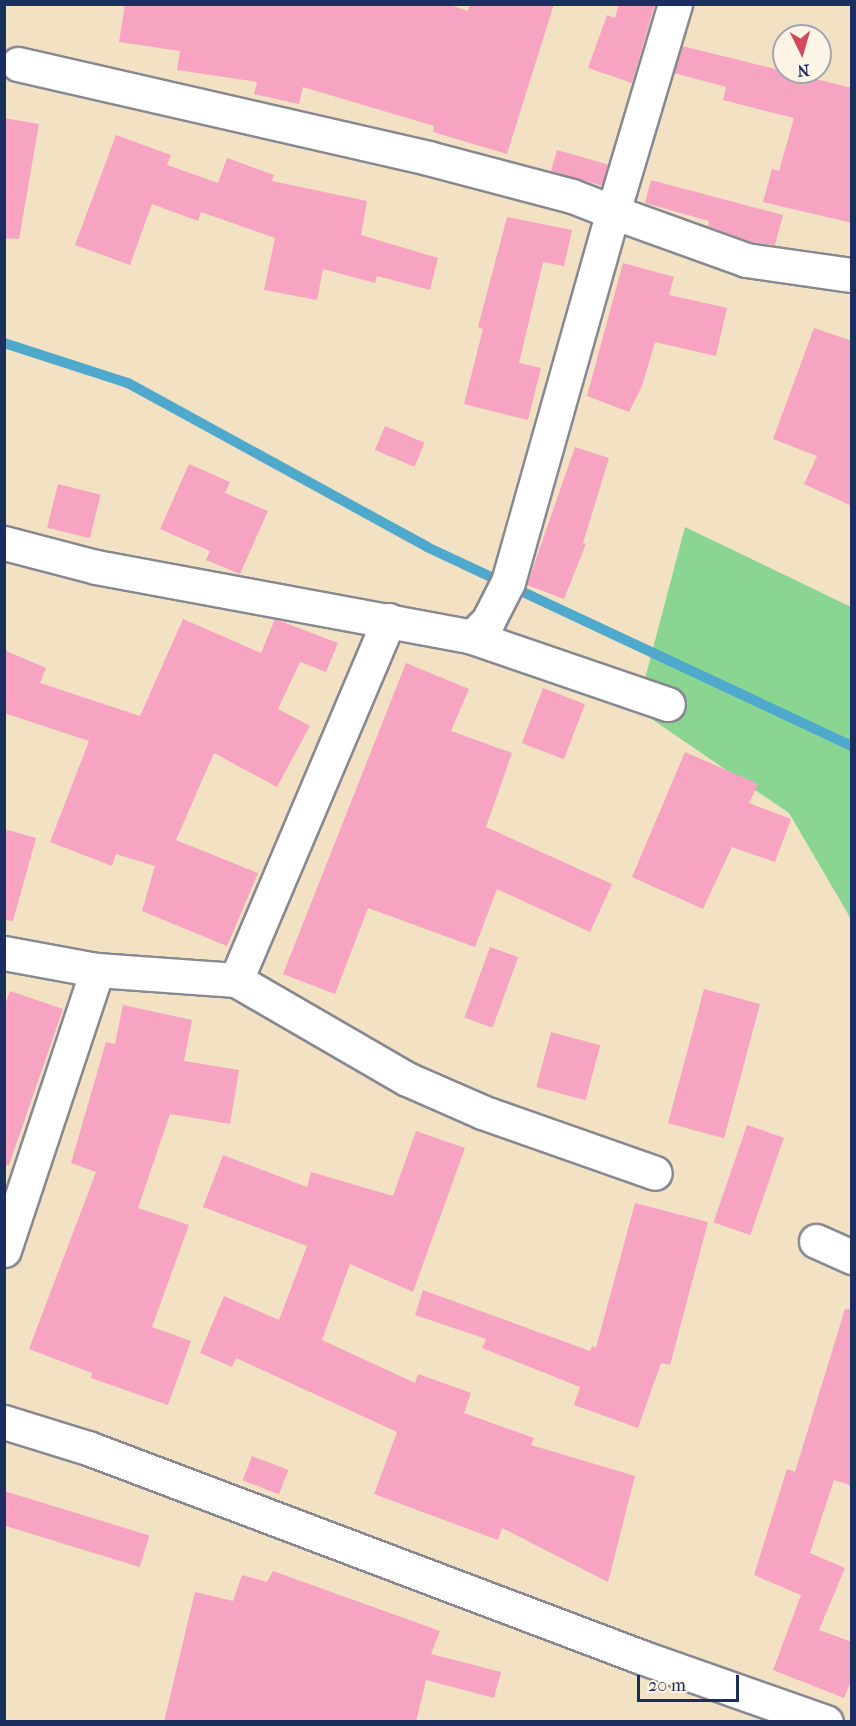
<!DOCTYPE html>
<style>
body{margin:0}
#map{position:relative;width:856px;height:1726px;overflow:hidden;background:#f3e1c4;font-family:"IM FELL French Canon",serif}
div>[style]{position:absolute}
.green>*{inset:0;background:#8ad591}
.stream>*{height:10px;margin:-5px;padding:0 5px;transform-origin:5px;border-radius:5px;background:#4ea9cc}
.building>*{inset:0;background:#f6a4c2;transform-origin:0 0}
.roads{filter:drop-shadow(2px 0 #878891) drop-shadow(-2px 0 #878891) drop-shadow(0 2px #878891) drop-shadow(0 -2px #878891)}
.street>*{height:33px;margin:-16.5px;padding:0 16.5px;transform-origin:16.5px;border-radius:16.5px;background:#fff}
span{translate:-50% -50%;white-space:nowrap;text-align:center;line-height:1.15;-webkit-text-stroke:5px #fcf5e5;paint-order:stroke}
.frame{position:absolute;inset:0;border:6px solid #1b2f5e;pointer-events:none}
.north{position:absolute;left:772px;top:24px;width:60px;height:60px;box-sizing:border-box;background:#fcf5e5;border:2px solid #a2a6af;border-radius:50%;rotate:175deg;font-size:16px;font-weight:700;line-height:24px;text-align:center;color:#1b2f5e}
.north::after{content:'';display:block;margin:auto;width:21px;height:27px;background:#d1495b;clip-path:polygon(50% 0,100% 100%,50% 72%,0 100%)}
.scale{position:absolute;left:637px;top:1675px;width:102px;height:27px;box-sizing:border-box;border:3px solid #1b2f5e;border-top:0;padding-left:8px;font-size:18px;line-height:21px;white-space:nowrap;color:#1b2f5e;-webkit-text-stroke:4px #fcf5e5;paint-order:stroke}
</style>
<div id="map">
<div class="green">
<div style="clip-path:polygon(685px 527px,851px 607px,851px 919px,789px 813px,637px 709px)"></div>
</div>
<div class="stream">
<div style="left:4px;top:343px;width:130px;rotate:17.9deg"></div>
<div style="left:128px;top:383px;width:341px;rotate:28.7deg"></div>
<div style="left:427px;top:547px;width:469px;rotate:25.1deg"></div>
</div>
<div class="building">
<div style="clip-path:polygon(125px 4px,447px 4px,468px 11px,470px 4px,554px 4px,507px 154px,433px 132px,434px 126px,303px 87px,299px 104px,254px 94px,257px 82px,177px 70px,180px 51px,119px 42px)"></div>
<div style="clip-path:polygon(619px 4px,655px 4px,632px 83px,588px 68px,607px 15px,615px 18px)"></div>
<div style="clip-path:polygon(682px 46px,852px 88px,852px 223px,763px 202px,772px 169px,779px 171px,794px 118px,723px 100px,726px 87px,674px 73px)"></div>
<div style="clip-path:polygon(4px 118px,39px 124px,19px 239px,4px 238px)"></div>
<div style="clip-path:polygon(116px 135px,171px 155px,167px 165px,218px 183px,227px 158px,274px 175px,272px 181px,367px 201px,361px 235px,438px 258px,430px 290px,377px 276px,375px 283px,323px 269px,317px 300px,264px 290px,275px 238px,201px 212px,198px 221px,152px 204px,130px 265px,75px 245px)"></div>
<div style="left:557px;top:150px;width:53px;height:22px;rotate:16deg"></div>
<div style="clip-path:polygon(651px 180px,783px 215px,775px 245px,751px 242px,708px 226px,709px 221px,645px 203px)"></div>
<div style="clip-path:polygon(507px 217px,572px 230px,564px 266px,543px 262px,519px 363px,541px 368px,528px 420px,464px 404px,483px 329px,478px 327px)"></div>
<div style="clip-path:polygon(623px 263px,674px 277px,669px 295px,727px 308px,716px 356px,655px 342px,642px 386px,629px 412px,587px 396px)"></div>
<div style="clip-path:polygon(814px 328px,852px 341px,852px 506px,804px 484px,817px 456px,773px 439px)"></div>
<div style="left:385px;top:426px;width:43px;height:26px;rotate:23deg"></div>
<div style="clip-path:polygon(575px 447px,609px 458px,583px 543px,586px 544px,564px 599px,527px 585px)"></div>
<div style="clip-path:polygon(189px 464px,230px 482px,225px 493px,268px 511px,240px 574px,206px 560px,210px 551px,160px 529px)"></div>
<div style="left:58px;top:484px;width:44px;height:45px;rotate:14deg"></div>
<div style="clip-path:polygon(183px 619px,261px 653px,275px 619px,338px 643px,326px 672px,300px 662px,278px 709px,310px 726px,277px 787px,214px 753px,176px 840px,258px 873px,227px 946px,142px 911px,155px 866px,116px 854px,112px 866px,50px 842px,89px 741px,4px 713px,4px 650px,46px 668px,40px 683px,140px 716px)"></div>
<div style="clip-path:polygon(406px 663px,469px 689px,451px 731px,512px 753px,486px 827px,612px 884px,590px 932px,497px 889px,475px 947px,368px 908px,335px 994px,283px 974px)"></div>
<div style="left:543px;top:688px;width:45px;height:59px;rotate:21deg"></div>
<div style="clip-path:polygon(685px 752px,758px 784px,749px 803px,791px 819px,775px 862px,732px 847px,703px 909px,632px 877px)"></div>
<div style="clip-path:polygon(4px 829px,36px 838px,13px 921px,4px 920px)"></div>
<div style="left:490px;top:947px;width:30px;height:75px;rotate:20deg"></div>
<div style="left:704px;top:989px;width:58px;height:139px;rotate:15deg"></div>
<div style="clip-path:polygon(10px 991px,63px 1009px,9px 1165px,4px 1165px,4px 1008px)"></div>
<div style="clip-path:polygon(123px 1005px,192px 1020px,184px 1061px,239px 1070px,230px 1124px,170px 1114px,138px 1208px,189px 1225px,152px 1327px,191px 1341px,168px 1405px,91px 1378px,92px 1373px,29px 1349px,96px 1172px,71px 1163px,106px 1042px,115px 1044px)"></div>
<div style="left:551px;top:1032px;width:51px;height:57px;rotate:15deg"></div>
<div style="left:747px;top:1125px;width:39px;height:103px;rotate:19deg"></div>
<div style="clip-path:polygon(416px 1131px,465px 1148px,413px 1292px,350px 1264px,322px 1340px,415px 1383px,418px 1374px,471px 1393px,464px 1413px,534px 1438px,531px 1445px,635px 1476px,608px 1582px,502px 1528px,498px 1540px,374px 1494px,397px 1432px,236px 1358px,232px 1367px,200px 1353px,224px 1296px,279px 1320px,307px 1246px,203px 1207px,223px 1155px,307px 1187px,311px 1172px,393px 1196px)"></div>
<div style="clip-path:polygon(635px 1203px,708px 1222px,670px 1365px,661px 1363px,638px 1428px,574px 1405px,580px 1387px,482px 1348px,486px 1339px,415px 1315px,423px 1290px,590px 1351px,592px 1346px,596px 1348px)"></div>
<div style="clip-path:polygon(845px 1309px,852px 1310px,852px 1486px,834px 1480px,810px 1553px,845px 1568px,819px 1630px,852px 1642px,852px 1678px,844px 1698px,773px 1670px,801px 1595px,754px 1575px,787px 1469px,795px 1472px)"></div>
<div style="left:252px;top:1456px;width:39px;height:26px;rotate:21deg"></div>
<div style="left:4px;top:1491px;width:152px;height:33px;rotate:17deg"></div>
<div style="clip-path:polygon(273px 1571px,440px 1631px,431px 1654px,501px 1672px,494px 1698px,426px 1680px,416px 1722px,164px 1722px,195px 1592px,233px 1601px,242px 1575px,267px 1582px)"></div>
</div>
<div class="roads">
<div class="street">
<div style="left:18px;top:64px;width:421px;rotate:12.9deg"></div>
<div style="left:428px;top:158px;width:149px;rotate:14.8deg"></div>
<div style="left:572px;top:196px;width:44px;rotate:21.3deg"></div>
<div style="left:613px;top:212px;width:217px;rotate:-73.4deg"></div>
<div style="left:4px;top:543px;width:95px;rotate:14.6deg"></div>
<div style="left:96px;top:567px;width:382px;rotate:10.5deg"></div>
<div style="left:472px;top:637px;width:207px;rotate:18.9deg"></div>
<div style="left:472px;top:637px;width:23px;rotate:-45deg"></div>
<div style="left:488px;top:621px;width:44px;rotate:-62.9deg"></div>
<div style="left:508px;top:582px;width:385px;rotate:-74.2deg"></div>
<div style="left:613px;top:212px;width:141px;rotate:19.8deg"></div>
<div style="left:746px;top:260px;width:107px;rotate:8.1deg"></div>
<div style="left:4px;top:953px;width:95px;rotate:10.4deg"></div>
<div style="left:97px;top:970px;width:139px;rotate:4.1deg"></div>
<div style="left:236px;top:980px;width:198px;rotate:30.1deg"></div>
<div style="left:407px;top:1079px;width:82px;rotate:23.7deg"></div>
<div style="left:482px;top:1112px;width:183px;rotate:19.4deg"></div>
<div style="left:236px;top:980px;width:391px;rotate:-67deg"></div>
<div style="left:816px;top:1241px;width:39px;rotate:24deg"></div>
<div style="left:4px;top:1250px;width:295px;rotate:-71.6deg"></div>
<div style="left:4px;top:1422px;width:88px;rotate:17.2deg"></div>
<div style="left:88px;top:1448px;width:591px;rotate:20.7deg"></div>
<div style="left:641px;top:1657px;width:196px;rotate:19.4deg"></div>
</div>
</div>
<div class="frame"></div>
<div class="north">N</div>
<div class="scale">20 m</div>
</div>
